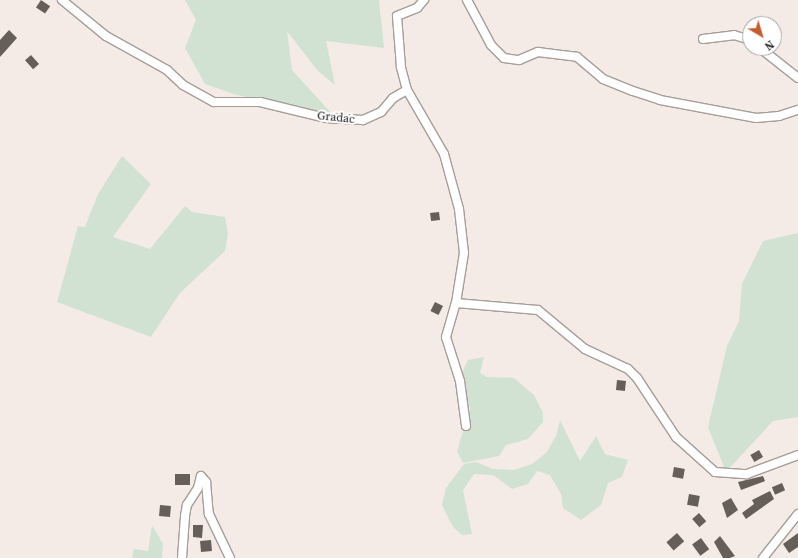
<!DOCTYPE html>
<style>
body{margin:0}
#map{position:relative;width:798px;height:558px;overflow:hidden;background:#f5ebe6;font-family:"Source Serif 4",serif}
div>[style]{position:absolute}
.green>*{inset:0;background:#d1e1d2}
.building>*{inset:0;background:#665f59;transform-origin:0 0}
.roads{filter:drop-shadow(1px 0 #a79d98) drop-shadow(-1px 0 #a79d98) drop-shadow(0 1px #a79d98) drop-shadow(0 -1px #a79d98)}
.minor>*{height:8px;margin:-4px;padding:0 4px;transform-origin:4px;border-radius:4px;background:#fff}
span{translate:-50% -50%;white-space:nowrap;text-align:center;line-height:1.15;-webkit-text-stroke:4px #fff;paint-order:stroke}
.street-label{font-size:12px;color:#201c1b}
.north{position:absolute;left:742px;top:16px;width:40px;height:40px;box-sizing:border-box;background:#fff;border:1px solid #a6a4a4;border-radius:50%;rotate:142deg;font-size:11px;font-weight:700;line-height:16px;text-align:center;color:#201c1b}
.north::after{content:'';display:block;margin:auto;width:14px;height:18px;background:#c35c30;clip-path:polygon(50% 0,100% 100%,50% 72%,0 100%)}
</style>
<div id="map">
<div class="green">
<div style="clip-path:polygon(185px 0,379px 0,384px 48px,326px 41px,335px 85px,317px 70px,287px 31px,292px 70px,333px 115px,237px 95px,205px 84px,185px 48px,196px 20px)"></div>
<div style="clip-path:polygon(122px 156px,151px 184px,113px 237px,150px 249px,185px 206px,192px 212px,225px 217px,228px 234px,225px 251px,180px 293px,151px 337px,57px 302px,78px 226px,85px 227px,98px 194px)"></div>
<div style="clip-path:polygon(798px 233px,798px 417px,773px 421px,726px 472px,708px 427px,727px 346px,739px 321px,742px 284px,763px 241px)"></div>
<div style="clip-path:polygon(484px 357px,480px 373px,487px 377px,514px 378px,534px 395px,543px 413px,543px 422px,528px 439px,506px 445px,499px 456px,463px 463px,457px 451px,470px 408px,460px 377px,468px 360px)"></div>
<div style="clip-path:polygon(560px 420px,580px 461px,596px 436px,605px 454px,628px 460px,622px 477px,608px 483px,601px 505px,581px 520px,563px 508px,561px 494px,550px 475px,537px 471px,528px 484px,512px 489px,493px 475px,474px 474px,463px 490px,472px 534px,462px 535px,453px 527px,442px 505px,446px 488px,464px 464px,476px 462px,493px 469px,514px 470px,532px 464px,547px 452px,556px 436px)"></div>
<div style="clip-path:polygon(152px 525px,163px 544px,162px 558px,132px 558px,134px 549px,148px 551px)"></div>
</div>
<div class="building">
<div style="left:41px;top:0;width:11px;height:9px;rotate:34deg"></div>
<div style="clip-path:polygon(9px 30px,17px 38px,0 57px,0 40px)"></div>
<div style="left:31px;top:55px;width:12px;height:8px;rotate:48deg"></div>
<div style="left:439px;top:212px;width:8px;height:9px;rotate:83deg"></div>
<div style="left:435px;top:302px;width:9px;height:10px;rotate:27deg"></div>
<div style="left:617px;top:380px;width:9px;height:10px;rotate:6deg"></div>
<div style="left:759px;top:450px;width:8px;height:10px;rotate:60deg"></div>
<div style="left:674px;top:467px;width:11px;height:10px;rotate:10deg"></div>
<div style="left:175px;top:474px;width:15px;height:11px"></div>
<div style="clip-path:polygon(763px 476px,765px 481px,741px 490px,738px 482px)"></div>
<div style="left:782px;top:483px;width:8px;height:11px;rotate:67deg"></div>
<div style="clip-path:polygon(770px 491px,774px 499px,746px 519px,742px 513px,754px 504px,752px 500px)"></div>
<div style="left:689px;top:494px;width:11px;height:11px;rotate:10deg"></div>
<div style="clip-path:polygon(731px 498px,738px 510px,727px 518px,722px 503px)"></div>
<div style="left:160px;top:505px;width:11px;height:11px;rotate:5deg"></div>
<div style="left:699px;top:513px;width:11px;height:9px;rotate:49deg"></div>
<div style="clip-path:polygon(193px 525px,203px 525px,202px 538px,193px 537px)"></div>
<div style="left:677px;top:533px;width:11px;height:14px;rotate:49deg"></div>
<div style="clip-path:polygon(798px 533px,798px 547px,789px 553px,783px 544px)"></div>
<div style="clip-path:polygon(720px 536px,735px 556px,730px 558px,723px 558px,714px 542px)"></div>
<div style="left:701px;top:538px;width:14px;height:11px;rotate:54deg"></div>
<div style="left:211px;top:540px;width:11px;height:11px;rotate:85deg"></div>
</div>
<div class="roads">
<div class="minor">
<div style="left:62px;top:0;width:57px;rotate:39.3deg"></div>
<div style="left:106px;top:36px;width:70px;rotate:29.1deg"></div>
<div style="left:167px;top:70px;width:22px;rotate:43deg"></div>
<div style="left:183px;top:85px;width:35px;rotate:29deg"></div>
<div style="left:214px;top:102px;width:46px"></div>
<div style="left:260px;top:102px;width:67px;rotate:13.8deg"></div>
<div style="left:325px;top:118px;width:38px;rotate:3deg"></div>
<div style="left:363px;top:120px;width:20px;rotate:-24deg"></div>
<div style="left:381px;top:112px;width:18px;rotate:-49deg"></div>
<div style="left:393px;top:98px;width:16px;rotate:-30deg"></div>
<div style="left:407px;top:90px;width:74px;rotate:60deg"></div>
<div style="left:444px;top:154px;width:57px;rotate:74.7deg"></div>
<div style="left:459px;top:209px;width:44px;rotate:83.5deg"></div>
<div style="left:464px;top:253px;width:51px;rotate:99.1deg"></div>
<div style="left:467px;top:0;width:51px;rotate:61.9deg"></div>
<div style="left:491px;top:45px;width:18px;rotate:45deg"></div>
<div style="left:504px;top:58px;width:15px;rotate:8deg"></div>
<div style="left:519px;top:60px;width:21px;rotate:-23deg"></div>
<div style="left:538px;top:52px;width:39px;rotate:7deg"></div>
<div style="left:577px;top:57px;width:34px;rotate:40deg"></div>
<div style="left:603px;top:79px;width:32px;rotate:22deg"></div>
<div style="left:633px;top:91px;width:28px;rotate:18deg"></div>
<div style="left:660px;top:100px;width:98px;rotate:10.6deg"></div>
<div style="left:756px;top:118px;width:23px;rotate:-5deg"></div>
<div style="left:779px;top:116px;width:20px;rotate:-18deg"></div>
<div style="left:703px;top:39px;width:31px;rotate:-7deg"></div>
<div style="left:734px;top:35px;width:17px;rotate:17deg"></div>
<div style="left:760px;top:48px;width:48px;rotate:38.3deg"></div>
<div style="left:407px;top:90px;width:24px;rotate:-105deg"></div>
<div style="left:401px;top:67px;width:51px;rotate:-94.5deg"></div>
<div style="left:397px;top:16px;width:22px;rotate:-22deg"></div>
<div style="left:417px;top:8px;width:11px;rotate:-49deg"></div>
<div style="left:466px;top:426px;width:45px;rotate:-97.6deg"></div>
<div style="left:460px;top:381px;width:46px;rotate:-107.7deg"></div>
<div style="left:446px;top:337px;width:35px;rotate:-74deg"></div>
<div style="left:456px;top:303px;width:82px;rotate:4.9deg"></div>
<div style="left:538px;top:310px;width:61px;rotate:39.7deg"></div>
<div style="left:585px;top:349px;width:47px;rotate:24.9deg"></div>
<div style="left:628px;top:369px;width:13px;rotate:45deg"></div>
<div style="left:637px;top:378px;width:71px;rotate:56.5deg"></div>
<div style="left:676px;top:437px;width:52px;rotate:41.9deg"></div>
<div style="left:715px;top:472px;width:32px;rotate:4deg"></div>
<div style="left:747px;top:474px;width:54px;rotate:-20.4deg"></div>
<div style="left:182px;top:558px;width:42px;rotate:-85.9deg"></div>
<div style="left:185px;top:516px;width:11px;rotate:-80deg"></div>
<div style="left:187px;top:505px;width:20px;rotate:-57deg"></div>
<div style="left:198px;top:488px;width:12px;rotate:-76deg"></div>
<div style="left:201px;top:476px;width:8px;rotate:50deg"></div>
<div style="left:206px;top:482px;width:32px;rotate:85deg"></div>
<div style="left:209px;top:514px;width:49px;rotate:64.5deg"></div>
<div style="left:763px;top:558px;width:56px;rotate:-51.5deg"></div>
</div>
</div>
<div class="street-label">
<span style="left:336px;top:118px;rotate:6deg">Gradac</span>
</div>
<div class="north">N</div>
</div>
